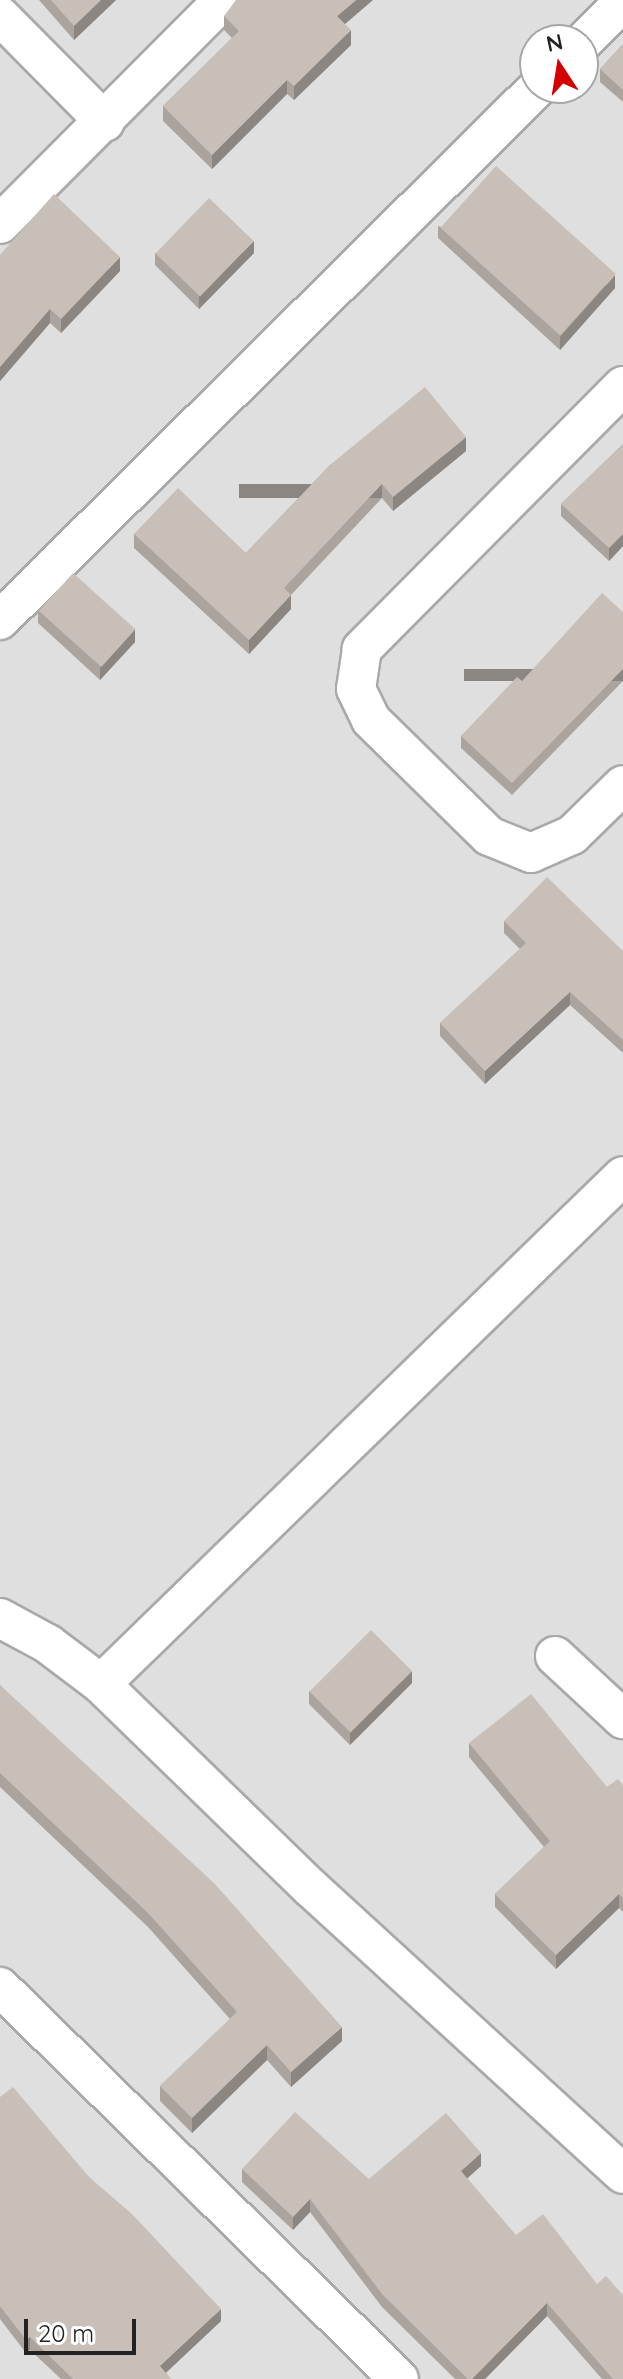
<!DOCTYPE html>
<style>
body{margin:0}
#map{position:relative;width:623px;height:2379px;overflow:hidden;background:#f2efe9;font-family:Quicksand,sans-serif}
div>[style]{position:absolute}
.residential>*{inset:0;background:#e0dfdf}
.roads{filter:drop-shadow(2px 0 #a9a9a9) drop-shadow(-2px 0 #a9a9a9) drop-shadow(0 2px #a9a9a9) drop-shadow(0 -2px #a9a9a9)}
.minor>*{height:38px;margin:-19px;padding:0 19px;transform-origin:19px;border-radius:19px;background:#fff}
.wall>*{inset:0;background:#aba49e}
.shaded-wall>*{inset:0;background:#8b8681;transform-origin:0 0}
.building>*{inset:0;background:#c7bfb8;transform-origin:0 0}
span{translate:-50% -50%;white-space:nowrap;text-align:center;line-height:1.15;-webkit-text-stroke:6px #fff;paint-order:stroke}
.north{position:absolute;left:519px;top:24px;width:80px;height:80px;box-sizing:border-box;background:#fff;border:2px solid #a7a7a7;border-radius:50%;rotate:348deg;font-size:22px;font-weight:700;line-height:32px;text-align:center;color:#222}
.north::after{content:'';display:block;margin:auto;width:28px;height:36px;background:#d40000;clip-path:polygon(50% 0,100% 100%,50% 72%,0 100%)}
.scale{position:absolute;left:24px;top:2319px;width:112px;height:36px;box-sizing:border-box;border:4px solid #222;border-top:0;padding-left:10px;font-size:24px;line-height:28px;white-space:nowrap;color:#222;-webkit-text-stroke:6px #fff;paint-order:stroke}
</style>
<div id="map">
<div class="residential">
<div style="clip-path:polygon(evenodd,0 0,623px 0,623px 2379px,0 2379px,0 0,535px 40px,583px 40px,583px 88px,535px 88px,535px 40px)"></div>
</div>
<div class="roads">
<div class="minor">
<div style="left:0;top:16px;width:149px;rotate:45.3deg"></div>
<div style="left:583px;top:42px;width:57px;rotate:-45deg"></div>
<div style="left:0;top:224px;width:316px;rotate:-45.1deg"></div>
<div style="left:623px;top:386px;width:371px;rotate:134.8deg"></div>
<div style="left:362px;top:649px;width:40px;rotate:98.5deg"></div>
<div style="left:356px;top:689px;width:34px;rotate:64deg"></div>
<div style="left:371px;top:720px;width:165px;rotate:44.5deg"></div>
<div style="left:489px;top:836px;width:45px;rotate:22deg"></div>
<div style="left:531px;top:853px;width:45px;rotate:-23.7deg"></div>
<div style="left:572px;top:835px;width:71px;rotate:-44.4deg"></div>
<div style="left:0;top:620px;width:756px;rotate:-44.73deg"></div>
<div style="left:0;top:1618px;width:55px;rotate:28.4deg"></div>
<div style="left:48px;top:1644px;width:66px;rotate:37deg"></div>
<div style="left:101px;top:1684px;width:293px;rotate:44.2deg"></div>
<div style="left:311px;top:1888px;width:423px;rotate:42.5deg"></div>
<div style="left:555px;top:1656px;width:93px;rotate:42.8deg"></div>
<div style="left:101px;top:1684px;width:728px;rotate:-44.22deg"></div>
<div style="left:0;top:1987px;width:559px;rotate:44.49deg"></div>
</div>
</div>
<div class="wall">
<div style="clip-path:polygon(39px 0,116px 0,74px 40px)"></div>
<div style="clip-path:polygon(224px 16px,344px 24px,351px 45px,294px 100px,287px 94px,212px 169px,163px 121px,163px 106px,232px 38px,224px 30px)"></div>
<div style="clip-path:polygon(623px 44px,623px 102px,600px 82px,600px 69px)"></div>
<div style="clip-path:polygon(438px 226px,615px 288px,560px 350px,438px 238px)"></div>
<div style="clip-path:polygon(155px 253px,254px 253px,199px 309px,155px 265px)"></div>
<div style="clip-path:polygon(0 255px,120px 271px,61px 333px,50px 323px,0 381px)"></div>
<div style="clip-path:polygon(623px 444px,623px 546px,609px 561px,561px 516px,561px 504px)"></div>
<div style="clip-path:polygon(466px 451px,393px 511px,382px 498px,291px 595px,291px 609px,249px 654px,134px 548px,134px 534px,246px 553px,330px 465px)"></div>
<div style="clip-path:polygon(38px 610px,135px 642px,100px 680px,38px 623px)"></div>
<div style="clip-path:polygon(623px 612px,623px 681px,512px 795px,461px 748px,461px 736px,522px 681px)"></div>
<div style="clip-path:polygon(504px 921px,623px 951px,623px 1053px,570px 1005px,485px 1084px,440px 1036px,440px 1023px,520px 949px,504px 933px)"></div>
<div style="clip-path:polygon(412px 1683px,350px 1745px,309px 1704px,309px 1691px)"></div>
<div style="clip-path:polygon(0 1685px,342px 2041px,291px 2087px,267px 2060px,192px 2133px,160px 2101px,160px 2086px,230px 2019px,148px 1927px,0 1787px)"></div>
<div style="clip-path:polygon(469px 1743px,607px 1787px,623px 1785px,623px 1912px,619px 1908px,556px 1969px,495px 1907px,495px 1894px,544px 1847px,469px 1757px)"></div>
<div style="clip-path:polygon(0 2097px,89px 2177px,221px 2321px,166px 2373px,171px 2379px,61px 2379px,30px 2350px,26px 2353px,0 2319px)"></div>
<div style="clip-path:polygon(481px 2166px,467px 2178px,623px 2379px,602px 2379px,547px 2316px,485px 2379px,455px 2379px,382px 2307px,310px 2212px,293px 2230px,242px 2182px,242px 2169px,369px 2179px)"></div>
</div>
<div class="shaded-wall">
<div style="clip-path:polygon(101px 0,116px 0,74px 40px,74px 26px)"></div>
<div style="clip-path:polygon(356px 0,373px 0,337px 31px,337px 16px)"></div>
<div style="clip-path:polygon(351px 30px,351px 45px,294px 100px,294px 86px)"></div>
<div style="clip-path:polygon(287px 80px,287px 94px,212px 169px,212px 155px)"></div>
<div style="clip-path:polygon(254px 241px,254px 253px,199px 309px,199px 296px)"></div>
<div style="clip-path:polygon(120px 257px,120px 271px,61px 333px,61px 319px)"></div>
<div style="clip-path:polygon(615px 275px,615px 288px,560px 350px,560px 337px)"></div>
<div style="clip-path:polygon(50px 309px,50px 323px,0 381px,0 367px)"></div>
<div style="clip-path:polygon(466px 437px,466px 451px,393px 511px,393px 497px)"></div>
<div style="left:382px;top:484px;width:14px;height:143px;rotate:90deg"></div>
<div style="clip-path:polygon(623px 534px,623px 546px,609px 561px,609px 548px)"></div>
<div style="clip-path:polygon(291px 595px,291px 609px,249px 654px,249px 640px)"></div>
<div style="clip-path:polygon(135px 629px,135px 642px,100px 680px,100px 667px)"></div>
<div style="left:623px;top:669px;width:12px;height:159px;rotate:90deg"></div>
<div style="clip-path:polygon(570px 992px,570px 1005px,485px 1084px,485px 1071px)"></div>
<div style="clip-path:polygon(412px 1671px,412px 1683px,350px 1745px,350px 1732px)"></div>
<div style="clip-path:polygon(619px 1894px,619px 1908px,556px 1969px,556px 1955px)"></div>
<div style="clip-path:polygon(342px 2027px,342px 2041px,291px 2087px,291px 2072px)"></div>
<div style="clip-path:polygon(267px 2045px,267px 2060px,192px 2133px,192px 2118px)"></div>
<div style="clip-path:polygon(481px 2153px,481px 2166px,461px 2184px,461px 2171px)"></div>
<div style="clip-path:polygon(310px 2199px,310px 2212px,293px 2230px,293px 2217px)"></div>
<div style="clip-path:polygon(547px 2303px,547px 2316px,485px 2379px,472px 2379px)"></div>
<div style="clip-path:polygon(221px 2309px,221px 2321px,160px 2378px,160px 2366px)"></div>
<div style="clip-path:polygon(30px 2337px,30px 2350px,26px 2353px,26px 2340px)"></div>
</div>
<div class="building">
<div style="clip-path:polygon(51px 0,101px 0,74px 26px)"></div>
<div style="clip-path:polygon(236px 0,356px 0,337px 16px,351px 30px,294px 86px,287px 80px,212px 155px,163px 106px,239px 31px,224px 16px)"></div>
<div style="clip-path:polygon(623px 44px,623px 90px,600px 69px)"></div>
<div style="left:496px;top:166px;width:161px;height:83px;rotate:42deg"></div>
<div style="clip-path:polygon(54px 194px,120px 257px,61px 319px,50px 309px,0 367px,0 255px)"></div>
<div style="left:209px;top:198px;width:62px;height:77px;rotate:44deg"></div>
<div style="clip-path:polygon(425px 387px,466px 437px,393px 497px,382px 484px,284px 588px,291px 595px,249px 640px,134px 534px,178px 488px,246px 553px,330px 465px)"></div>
<div style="clip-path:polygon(623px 444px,623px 534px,609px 548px,561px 504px)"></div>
<div style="left:73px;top:573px;width:84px;height:51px;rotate:42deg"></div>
<div style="clip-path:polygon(602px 593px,623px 612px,623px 669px,512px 783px,461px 736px,517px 677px,522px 681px)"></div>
<div style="clip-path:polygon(547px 877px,623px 951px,623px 1040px,570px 992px,485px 1071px,440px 1023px,526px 943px,504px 921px)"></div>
<div style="left:371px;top:1630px;width:58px;height:87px;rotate:45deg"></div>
<div style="clip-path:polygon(0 1685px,214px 1883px,342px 2027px,291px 2072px,267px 2045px,192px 2118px,160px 2086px,237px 2012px,148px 1913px,0 1773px)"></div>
<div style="clip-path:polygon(531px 1694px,607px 1787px,618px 1779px,623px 1785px,623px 1898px,619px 1894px,556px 1955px,495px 1894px,550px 1841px,469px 1743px)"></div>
<div style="clip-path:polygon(13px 2087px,89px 2177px,132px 2214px,221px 2309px,160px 2366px,171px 2379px,73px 2379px,30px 2337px,26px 2340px,0 2306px,0 2097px)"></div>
<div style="clip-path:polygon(295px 2112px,369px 2179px,446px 2113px,481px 2153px,461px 2171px,516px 2235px,543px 2214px,597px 2284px,606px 2276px,623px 2295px,623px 2379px,613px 2379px,547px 2303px,472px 2379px,468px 2379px,382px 2294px,310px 2199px,293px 2217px,242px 2169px)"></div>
</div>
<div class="north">N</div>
<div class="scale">20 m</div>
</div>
